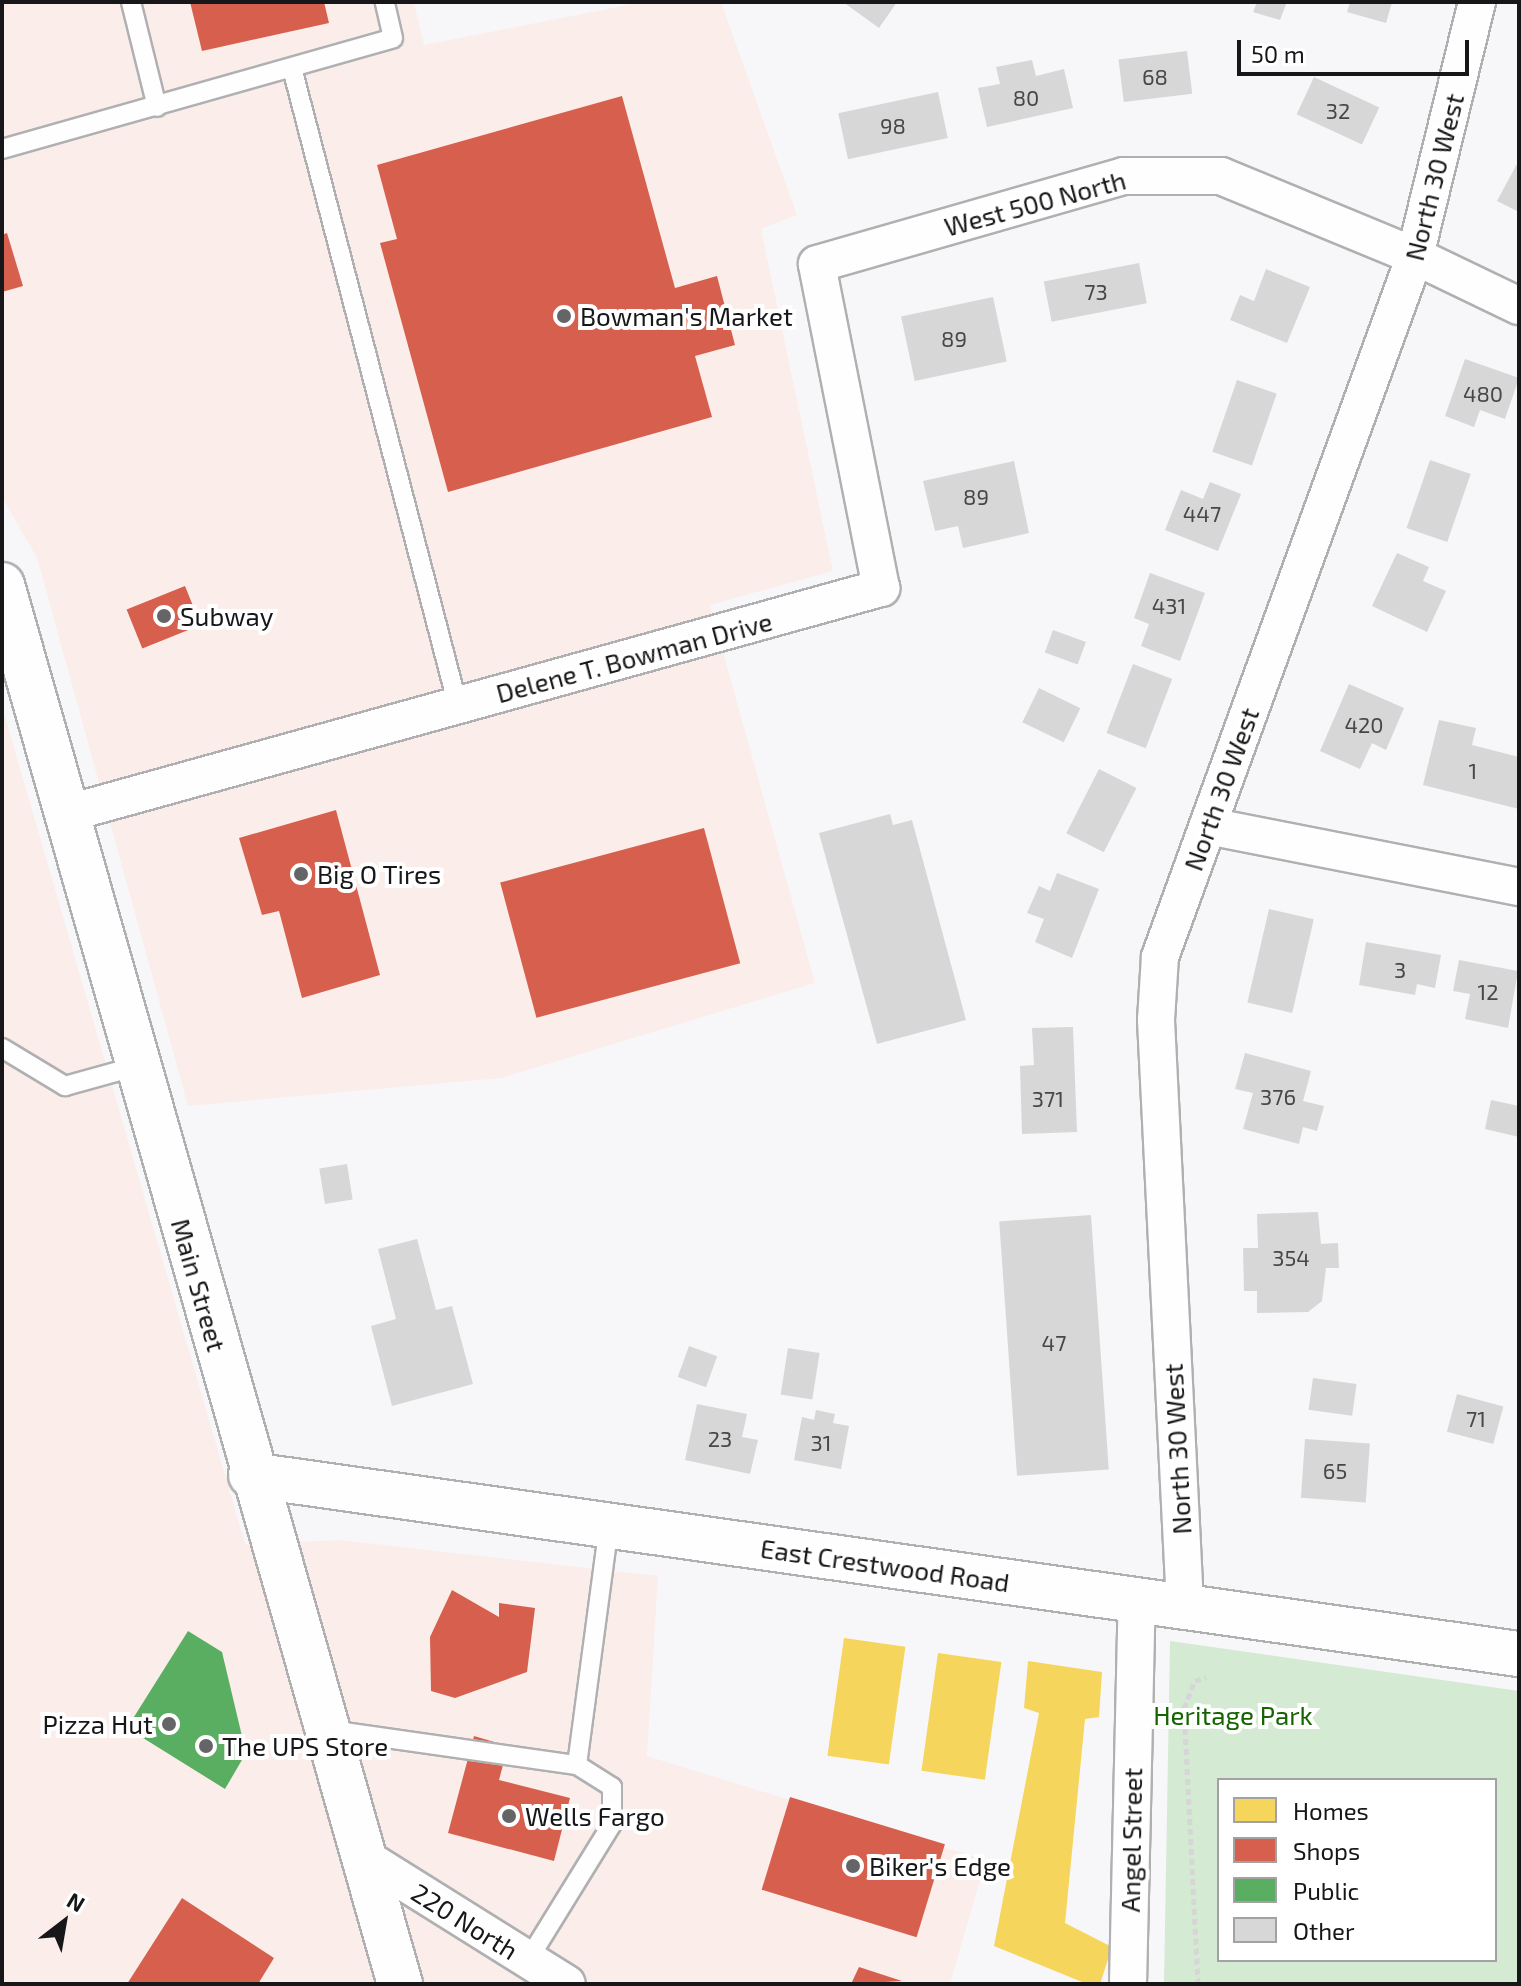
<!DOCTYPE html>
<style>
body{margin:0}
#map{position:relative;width:1521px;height:1986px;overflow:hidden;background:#f7f7fa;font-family:"Exo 2",sans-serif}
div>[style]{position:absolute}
.commercial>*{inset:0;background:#fbeeea}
.green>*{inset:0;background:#d4ead2}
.homes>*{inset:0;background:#f6d55c;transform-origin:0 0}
.shops>*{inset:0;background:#d6604d;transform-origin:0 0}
.public>*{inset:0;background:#5aae61}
.building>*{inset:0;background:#d7d7d7;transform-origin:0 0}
.path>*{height:5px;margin-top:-2.5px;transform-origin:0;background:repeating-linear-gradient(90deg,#d6d6d6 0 6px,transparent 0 10px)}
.roads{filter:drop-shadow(2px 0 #b0b0b2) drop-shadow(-2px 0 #b0b0b2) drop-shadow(0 2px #b0b0b2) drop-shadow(0 -2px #b0b0b2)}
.service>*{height:18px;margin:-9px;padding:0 9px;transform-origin:9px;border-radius:9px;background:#fefefe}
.minor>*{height:36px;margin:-18px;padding:0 18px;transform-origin:18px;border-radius:18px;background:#fefefe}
.tertiary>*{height:44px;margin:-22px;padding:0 22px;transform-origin:22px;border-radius:22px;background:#fefefe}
.secondary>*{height:44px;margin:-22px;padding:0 22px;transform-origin:22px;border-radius:22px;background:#fefefe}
.dots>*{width:22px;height:22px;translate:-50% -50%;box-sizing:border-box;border:4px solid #fff;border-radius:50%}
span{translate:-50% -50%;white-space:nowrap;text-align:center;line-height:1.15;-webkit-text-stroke:8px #fff;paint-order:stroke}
.number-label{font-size:22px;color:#474748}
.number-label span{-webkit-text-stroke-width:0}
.street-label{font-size:26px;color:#171719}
.poi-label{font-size:26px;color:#171719}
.left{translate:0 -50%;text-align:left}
.right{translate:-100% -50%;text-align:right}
.park-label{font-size:26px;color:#156400}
.frame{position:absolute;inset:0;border:4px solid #171719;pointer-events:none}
.legend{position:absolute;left:1217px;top:1778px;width:280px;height:184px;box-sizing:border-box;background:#fff;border:2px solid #a2a2a3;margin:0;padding:10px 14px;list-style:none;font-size:24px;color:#171719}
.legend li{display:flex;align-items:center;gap:16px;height:40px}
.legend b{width:40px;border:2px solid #a2a2a3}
.north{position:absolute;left:24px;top:1882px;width:80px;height:80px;-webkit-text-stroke:6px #fff;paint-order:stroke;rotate:31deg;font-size:22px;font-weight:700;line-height:32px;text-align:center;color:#171719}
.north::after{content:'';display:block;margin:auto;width:28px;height:36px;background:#171719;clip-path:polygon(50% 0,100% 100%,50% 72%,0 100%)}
.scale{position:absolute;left:1237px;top:40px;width:232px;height:36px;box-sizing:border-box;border:4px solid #171719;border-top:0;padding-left:10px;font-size:24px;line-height:28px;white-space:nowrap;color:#171719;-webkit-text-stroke:6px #fff;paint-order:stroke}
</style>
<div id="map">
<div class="commercial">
<div style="clip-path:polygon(2px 2px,414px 2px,424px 45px,643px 2px,721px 2px,797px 215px,761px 229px,833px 571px,710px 605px,815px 983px,501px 1078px,188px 1106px,37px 558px,2px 497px)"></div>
<div style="clip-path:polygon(2px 706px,245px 1544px,340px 1540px,658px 1576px,647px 1756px,986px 1860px,950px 1984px,2px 1984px)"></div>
</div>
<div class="green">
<div style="clip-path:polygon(evenodd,1170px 1641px,1519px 1691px,1519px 1984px,1164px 1984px,1170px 1641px,1219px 1780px,1495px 1780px,1495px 1960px,1219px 1960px,1219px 1780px)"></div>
</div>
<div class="homes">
<div style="left:844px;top:1638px;width:62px;height:119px;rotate:8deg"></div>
<div style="left:938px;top:1653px;width:64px;height:119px;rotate:8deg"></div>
<div style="clip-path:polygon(1028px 1661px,1102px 1672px,1099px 1717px,1085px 1719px,1065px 1923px,1112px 1947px,1100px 1984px,1087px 1984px,994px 1946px,1039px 1713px,1024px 1708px)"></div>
</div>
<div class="shops">
<div style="clip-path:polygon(190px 2px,324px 2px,329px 23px,202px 51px)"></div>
<div style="clip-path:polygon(622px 96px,675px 288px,717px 276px,735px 345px,695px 356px,712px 417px,448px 492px,380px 243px,397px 239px,377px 165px)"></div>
<div style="clip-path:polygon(7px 233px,23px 286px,2px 292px,2px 235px)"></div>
<div style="left:185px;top:586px;width:42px;height:63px;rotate:68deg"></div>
<div style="clip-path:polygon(336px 810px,380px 975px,302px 998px,279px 911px,262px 915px,239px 838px)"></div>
<div style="left:704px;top:828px;width:140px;height:211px;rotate:75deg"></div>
<div style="clip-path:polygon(452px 1590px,499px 1617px,499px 1603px,535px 1608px,527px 1672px,455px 1698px,431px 1691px,430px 1637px)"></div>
<div style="clip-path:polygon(474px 1736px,508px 1746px,499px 1780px,570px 1798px,554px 1861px,448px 1833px)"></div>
<div style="left:790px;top:1797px;width:162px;height:97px;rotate:17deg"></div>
<div style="clip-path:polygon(182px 1898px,274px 1958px,258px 1984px,127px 1984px)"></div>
<div style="clip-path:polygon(859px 1967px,902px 1981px,851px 1984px)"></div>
</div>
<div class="public">
<div style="clip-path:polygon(188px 1631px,222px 1652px,246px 1753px,225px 1789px,127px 1728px)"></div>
</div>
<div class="building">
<div style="clip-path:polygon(843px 2px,897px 2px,879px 28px)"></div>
<div style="clip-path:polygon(1257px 2px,1287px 2px,1280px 20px,1253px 12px)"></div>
<div style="clip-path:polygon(1350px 2px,1392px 2px,1386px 23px,1347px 12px)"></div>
<div style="left:1187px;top:51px;width:43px;height:69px;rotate:83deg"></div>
<div style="clip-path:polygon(1032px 60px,1036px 76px,1064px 69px,1073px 108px,987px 127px,978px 88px,1000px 84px,996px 67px)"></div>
<div style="left:1314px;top:77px;width:72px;height:41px;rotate:25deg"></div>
<div style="left:938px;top:92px;width:47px;height:102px;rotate:78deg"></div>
<div style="clip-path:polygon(1519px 160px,1519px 212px,1497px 201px)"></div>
<div style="left:1139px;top:263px;width:41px;height:97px;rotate:79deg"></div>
<div style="clip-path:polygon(1266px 269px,1310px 287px,1287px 343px,1230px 320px,1240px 295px,1254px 301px)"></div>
<div style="left:993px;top:297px;width:66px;height:94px;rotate:78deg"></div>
<div style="clip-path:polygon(1465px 359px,1519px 378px,1505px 419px,1480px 410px,1474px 427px,1445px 416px)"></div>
<div style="left:1237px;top:380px;width:42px;height:76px;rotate:19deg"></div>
<div style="left:1430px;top:460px;width:43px;height:72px;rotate:19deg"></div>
<div style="clip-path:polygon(1014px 461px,1029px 533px,963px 548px,958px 526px,935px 531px,923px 481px)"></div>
<div style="clip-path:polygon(1210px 482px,1241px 494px,1218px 551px,1165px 530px,1181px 490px,1203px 499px)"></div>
<div style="clip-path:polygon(1397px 553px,1429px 567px,1423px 581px,1446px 591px,1427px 632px,1372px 606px)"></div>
<div style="clip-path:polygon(1150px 573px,1205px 593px,1180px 661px,1141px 646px,1149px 624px,1134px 618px)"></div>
<div style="left:1053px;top:630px;width:35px;height:24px;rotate:20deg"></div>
<div style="left:1133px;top:664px;width:42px;height:74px;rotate:21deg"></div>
<div style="clip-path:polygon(1349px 684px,1404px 708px,1386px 750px,1372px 743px,1360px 769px,1320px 751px)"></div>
<div style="left:1039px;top:688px;width:46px;height:38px;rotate:26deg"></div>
<div style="clip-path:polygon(1439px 720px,1476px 728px,1472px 745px,1519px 757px,1519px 809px,1423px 785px)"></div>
<div style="left:1099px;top:769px;width:42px;height:72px;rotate:27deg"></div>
<div style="clip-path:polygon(890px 814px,893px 825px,912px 820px,966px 1020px,877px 1044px,819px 833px)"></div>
<div style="clip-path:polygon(1057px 873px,1099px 889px,1072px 958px,1035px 942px,1044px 919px,1027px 913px,1039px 886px,1050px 891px)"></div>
<div style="left:1269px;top:909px;width:46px;height:96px;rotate:13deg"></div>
<div style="clip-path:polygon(1366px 942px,1441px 955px,1435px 988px,1417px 984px,1415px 995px,1359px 985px)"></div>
<div style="clip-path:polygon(1459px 960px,1518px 971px,1508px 1028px,1465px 1019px,1470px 994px,1453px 991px)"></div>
<div style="clip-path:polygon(1073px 1027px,1077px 1132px,1022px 1134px,1020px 1066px,1034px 1065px,1032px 1028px)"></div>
<div style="clip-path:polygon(1245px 1053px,1311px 1071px,1303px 1101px,1324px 1106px,1317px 1131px,1303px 1127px,1299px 1144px,1243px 1129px,1253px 1093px,1235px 1089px)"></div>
<div style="clip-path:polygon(1491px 1100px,1519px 1106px,1519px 1137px,1485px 1129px)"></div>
<div style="left:347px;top:1164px;width:36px;height:28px;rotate:81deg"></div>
<div style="clip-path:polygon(1318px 1212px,1321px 1244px,1338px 1243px,1339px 1268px,1326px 1268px,1322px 1301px,1308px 1312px,1257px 1313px,1257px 1291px,1244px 1291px,1243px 1248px,1258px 1248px,1257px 1214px)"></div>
<div style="left:1091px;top:1215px;width:255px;height:92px;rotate:86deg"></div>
<div style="clip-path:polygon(417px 1239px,436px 1310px,452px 1306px,473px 1384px,392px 1406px,371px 1326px,396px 1319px,378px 1249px)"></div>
<div style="left:689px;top:1346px;width:30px;height:33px;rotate:20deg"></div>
<div style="left:788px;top:1348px;width:32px;height:47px;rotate:9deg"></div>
<div style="left:1313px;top:1378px;width:44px;height:32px;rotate:8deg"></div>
<div style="left:1457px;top:1394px;width:48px;height:39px;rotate:15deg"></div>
<div style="clip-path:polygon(697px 1404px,747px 1414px,742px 1437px,758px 1440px,750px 1474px,685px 1460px)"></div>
<div style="clip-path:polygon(816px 1410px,835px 1414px,833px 1423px,849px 1426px,841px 1469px,794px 1460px,802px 1417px,814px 1420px)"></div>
<div style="left:1305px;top:1439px;width:65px;height:59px;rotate:4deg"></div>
</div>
<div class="path">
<div style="left:1198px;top:1984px;width:276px;rotate:-92.9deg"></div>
<div style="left:1184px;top:1708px;width:29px;rotate:-68deg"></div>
<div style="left:1195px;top:1681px;width:12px;rotate:-20deg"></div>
</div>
<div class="roads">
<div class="service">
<div style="left:131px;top:2px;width:108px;rotate:76.1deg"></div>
<div style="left:292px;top:68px;width:659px;rotate:75.42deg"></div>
<div style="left:2px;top:149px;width:406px;rotate:-15.8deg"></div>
<div style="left:393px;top:38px;width:37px;rotate:-103deg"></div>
<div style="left:2px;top:1048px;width:74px;rotate:31.1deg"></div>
<div style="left:65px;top:1086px;width:75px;rotate:-15.5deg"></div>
<div style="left:330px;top:1730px;width:249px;rotate:8.1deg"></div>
<div style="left:528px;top:1960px;width:160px;rotate:-58.3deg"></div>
<div style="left:612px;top:1824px;width:37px;rotate:-90deg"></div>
<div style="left:612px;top:1787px;width:41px;rotate:-147.8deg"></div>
<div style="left:577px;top:1765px;width:243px;rotate:-82.4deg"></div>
</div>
<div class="minor">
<div style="left:69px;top:813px;width:843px;rotate:-15.49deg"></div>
<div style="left:881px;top:588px;width:330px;rotate:-101.2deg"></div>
<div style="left:817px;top:264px;width:319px;rotate:-16deg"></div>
<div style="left:1124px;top:176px;width:97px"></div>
<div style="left:1221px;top:176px;width:210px;rotate:22.4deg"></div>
<div style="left:1415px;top:256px;width:115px;rotate:25.7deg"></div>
<div style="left:1208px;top:826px;width:317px;rotate:11.1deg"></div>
<div style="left:1185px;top:1605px;width:586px;rotate:-92.84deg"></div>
<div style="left:1156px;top:1020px;width:63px;rotate:-86.4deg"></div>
<div style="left:1160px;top:957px;width:746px;rotate:-70.01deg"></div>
<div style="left:1415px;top:256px;width:261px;rotate:-76.3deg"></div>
<div style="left:364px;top:1857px;width:239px;rotate:32deg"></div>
<div style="left:1128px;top:1984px;width:385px;rotate:-88.7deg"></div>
</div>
<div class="tertiary">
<div style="left:251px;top:1475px;width:1281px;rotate:8.04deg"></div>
</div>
<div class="secondary">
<div style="left:2px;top:585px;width:1455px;rotate:74.12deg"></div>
</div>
</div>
<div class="dots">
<div style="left:564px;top:316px;background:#656568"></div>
<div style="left:164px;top:616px;background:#656568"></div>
<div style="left:301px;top:874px;background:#656568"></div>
<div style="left:169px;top:1724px;background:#656568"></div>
<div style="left:206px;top:1746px;background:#656568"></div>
<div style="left:509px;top:1816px;background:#656568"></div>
<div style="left:853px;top:1866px;background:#656568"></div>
</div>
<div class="number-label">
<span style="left:1155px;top:77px">68</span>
<span style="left:1026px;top:98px">80</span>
<span style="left:1338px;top:111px">32</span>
<span style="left:893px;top:126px">98</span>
<span style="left:1096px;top:292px">73</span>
<span style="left:954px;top:339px">89</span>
<span style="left:1483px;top:394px">480</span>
<span style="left:976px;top:497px">89</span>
<span style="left:1202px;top:514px">447</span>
<span style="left:1169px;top:606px">431</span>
<span style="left:1364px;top:725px">420</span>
<span style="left:1473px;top:771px">1</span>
<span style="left:1400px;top:970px">3</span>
<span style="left:1488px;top:992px">12</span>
<span style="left:1278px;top:1097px">376</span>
<span style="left:1048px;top:1099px">371</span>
<span style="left:1291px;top:1258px">354</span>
<span style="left:1054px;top:1343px">47</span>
<span style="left:1476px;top:1419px">71</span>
<span style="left:720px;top:1439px">23</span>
<span style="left:821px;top:1443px">31</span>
<span style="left:1335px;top:1471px">65</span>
</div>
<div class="street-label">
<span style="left:1434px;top:177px;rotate:-76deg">North 30 West</span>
<span style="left:1035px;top:203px;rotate:-15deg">West 500 North</span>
<span style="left:634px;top:657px;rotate:-15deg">Delene T. Bowman Drive</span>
<span style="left:1221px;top:789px;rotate:-70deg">North 30 West</span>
<span style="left:199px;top:1285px;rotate:74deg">Main Street</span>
<span style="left:1177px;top:1449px;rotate:-93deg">North 30 West</span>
<span style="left:885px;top:1565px;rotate:8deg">East Crestwood Road</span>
<span style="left:1131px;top:1840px;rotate:-89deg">Angel Street</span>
<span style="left:465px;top:1921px;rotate:32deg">220 North</span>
</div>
<div class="poi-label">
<span class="left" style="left:580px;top:316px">Bowman's Market</span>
<span class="left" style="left:180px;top:616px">Subway</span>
<span class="left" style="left:317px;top:874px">Big O Tires</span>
<span class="right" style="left:153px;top:1724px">Pizza Hut</span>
<span class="left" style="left:222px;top:1746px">The UPS Store</span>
<span class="left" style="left:525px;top:1816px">Wells Fargo</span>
<span class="left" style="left:869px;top:1866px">Biker's Edge</span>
</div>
<div class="park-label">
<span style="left:1233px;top:1715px">Heritage Park</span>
</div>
<div class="frame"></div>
<ul class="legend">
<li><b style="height:22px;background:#f6d55c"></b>Homes</li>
<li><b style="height:22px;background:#d6604d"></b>Shops</li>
<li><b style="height:22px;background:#5aae61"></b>Public</li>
<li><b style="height:22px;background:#d7d7d7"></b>Other</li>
</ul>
<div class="north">N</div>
<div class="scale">50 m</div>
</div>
